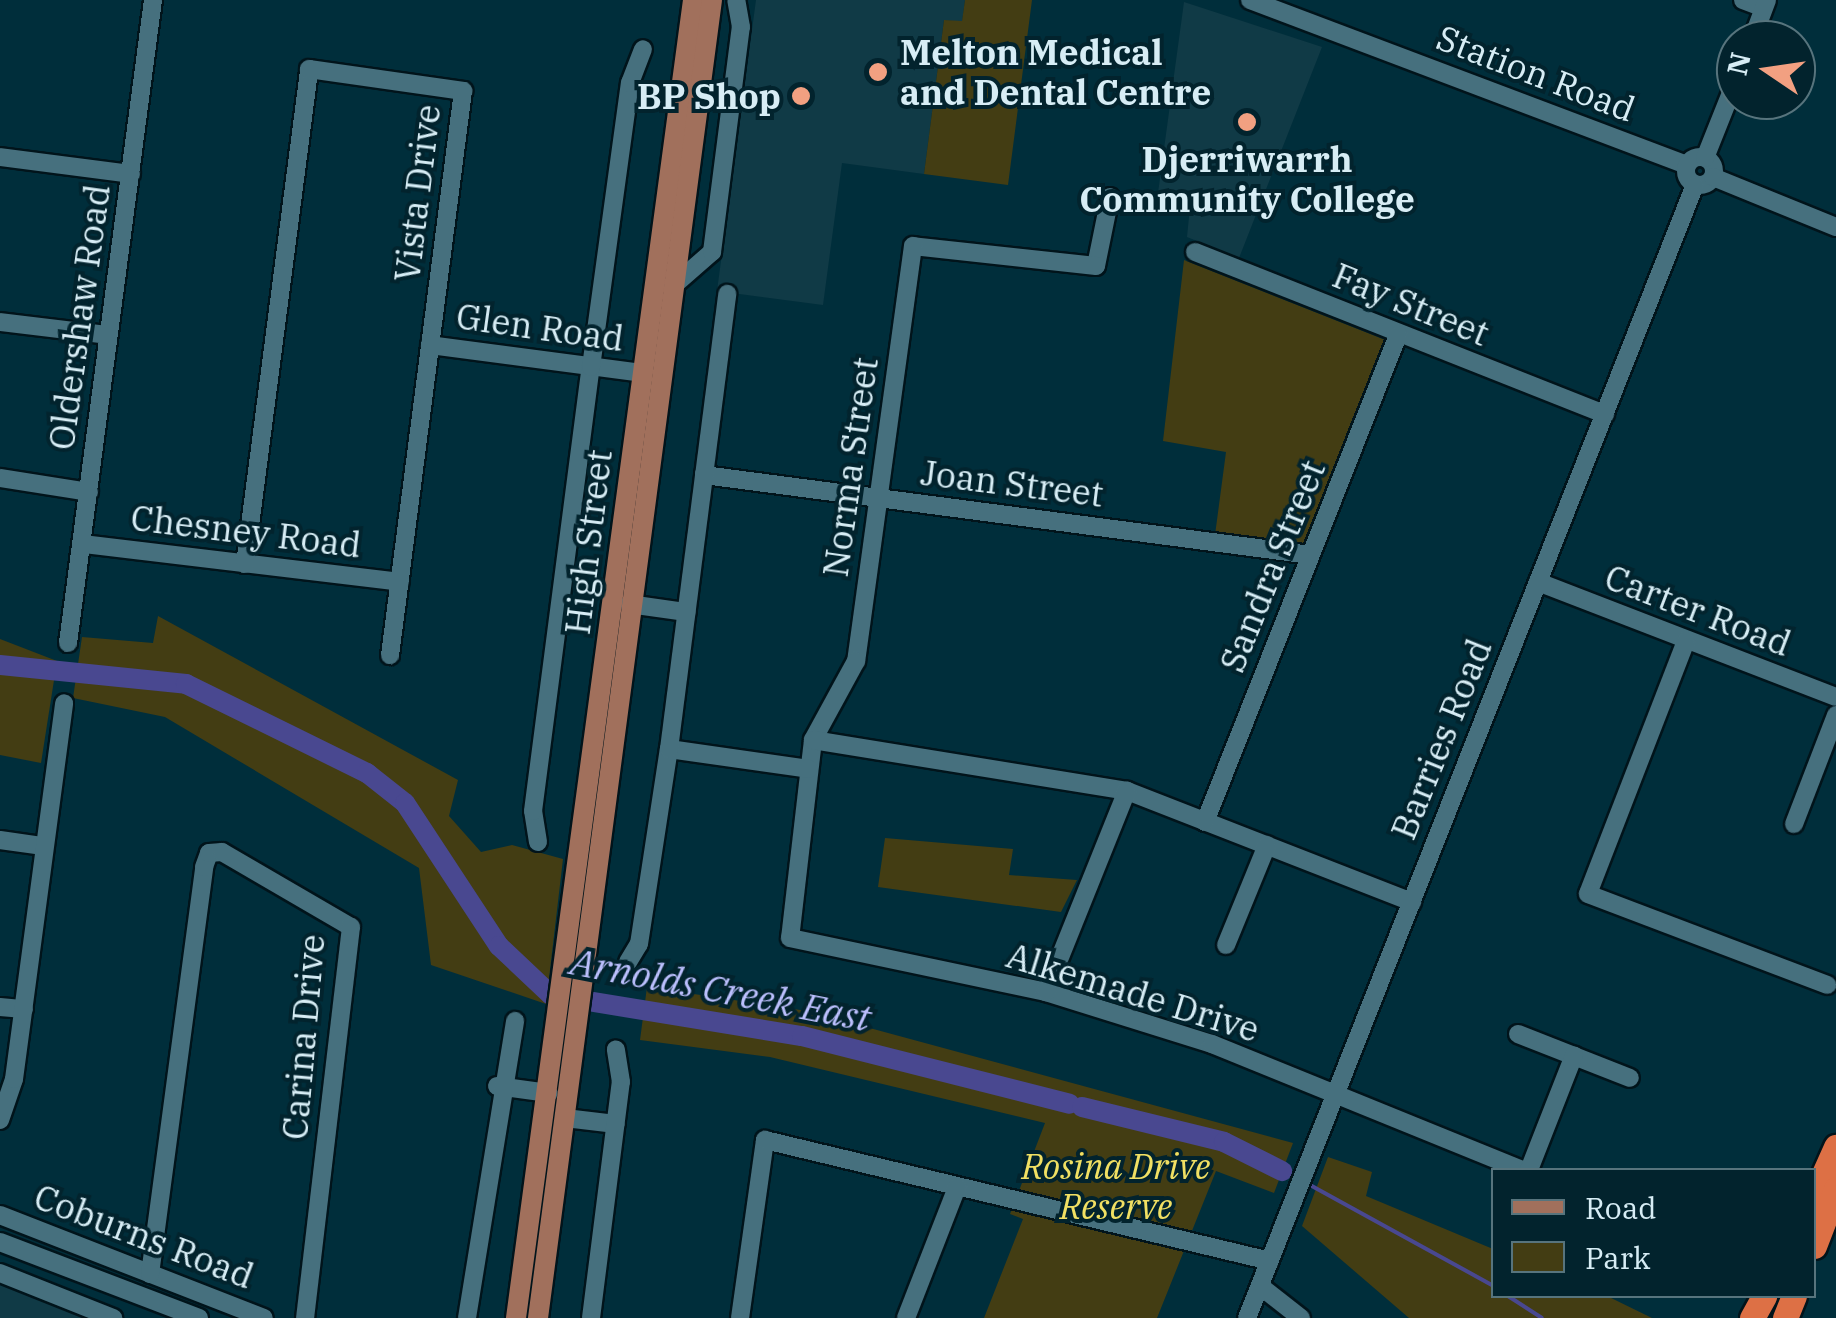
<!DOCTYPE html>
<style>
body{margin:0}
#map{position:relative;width:1836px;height:1318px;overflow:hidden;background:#002e3b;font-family:"IBM Plex Serif",serif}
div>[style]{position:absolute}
.built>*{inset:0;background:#103a46}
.green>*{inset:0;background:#433d13}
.stream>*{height:4px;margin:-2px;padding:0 2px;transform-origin:2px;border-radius:2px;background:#494890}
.river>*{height:20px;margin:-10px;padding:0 10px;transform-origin:10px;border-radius:10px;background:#494890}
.roads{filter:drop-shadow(2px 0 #01141b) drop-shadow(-2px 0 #01141b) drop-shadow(0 2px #01141b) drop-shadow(0 -2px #01141b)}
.minor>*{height:18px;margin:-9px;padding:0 9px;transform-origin:9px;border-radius:9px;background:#46707e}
.minor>.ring{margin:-9px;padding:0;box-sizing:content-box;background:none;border:18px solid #46707e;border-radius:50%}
.major>*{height:20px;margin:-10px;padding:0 10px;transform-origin:10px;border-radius:10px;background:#a1705c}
.highway>*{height:25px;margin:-12.5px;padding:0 12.5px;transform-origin:12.5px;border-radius:12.5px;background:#dd7045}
.dots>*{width:28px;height:28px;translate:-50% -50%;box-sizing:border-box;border:5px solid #02232d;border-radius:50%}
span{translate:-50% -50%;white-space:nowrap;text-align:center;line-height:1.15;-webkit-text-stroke:8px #02232d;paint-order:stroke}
.poi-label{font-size:35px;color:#d7edf5;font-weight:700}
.left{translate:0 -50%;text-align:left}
.right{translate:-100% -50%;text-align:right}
.street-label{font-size:35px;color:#d7edf5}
.park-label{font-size:35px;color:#f1e063;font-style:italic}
.water-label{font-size:38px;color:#bbbffd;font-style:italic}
.legend{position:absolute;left:1491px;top:1168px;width:325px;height:130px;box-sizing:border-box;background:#02232d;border:2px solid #57747d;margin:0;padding:12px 18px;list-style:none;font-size:30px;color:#d7edf5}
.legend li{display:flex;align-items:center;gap:20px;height:50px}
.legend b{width:50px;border:2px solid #57747d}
.north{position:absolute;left:1716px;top:20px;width:100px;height:100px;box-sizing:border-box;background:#02232d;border:2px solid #57747d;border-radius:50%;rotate:283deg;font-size:28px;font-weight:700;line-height:40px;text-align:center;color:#d7edf5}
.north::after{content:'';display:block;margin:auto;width:35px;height:45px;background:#f2a081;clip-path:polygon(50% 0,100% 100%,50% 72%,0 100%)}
</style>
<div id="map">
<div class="built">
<div style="clip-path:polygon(756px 0,965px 0,962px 22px,944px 20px,924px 174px,842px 163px,823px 305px,717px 291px)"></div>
<div style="clip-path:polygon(1184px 2px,1322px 47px,1239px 258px,1187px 237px,1191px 197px,1158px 193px)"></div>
<div style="clip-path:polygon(0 1279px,95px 1318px,0 1318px)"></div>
</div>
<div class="green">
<div style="clip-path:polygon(965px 0,1032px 0,1008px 185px,924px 174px,944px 20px,962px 21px)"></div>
<div style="clip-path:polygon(1184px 260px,1388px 341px,1304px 547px,1215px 535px,1226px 452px,1163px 441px)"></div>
<div style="clip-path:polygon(158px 616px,458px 780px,449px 816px,481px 852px,512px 845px,563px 859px,546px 1004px,431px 965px,419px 868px,165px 717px,73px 698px,82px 637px,153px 643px)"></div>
<div style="clip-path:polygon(0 639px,57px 661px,41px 763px,0 755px)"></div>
<div style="clip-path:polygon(885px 838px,1013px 849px,1009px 875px,1077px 880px,1061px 912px,878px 887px)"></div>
<div style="clip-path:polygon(647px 987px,807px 1011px,1293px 1143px,1274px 1193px,1216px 1171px,1157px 1318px,984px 1318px,1023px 1219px,1010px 1214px,1045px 1123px,770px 1057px,640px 1040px)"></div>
<div style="clip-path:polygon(1328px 1157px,1372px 1172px,1366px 1196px,1493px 1249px,1494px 1296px,1607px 1296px,1652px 1318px,1409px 1318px,1302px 1226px)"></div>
</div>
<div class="stream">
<div style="left:1282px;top:1171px;width:10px;rotate:29deg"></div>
<div style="left:1310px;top:1185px;width:210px;rotate:28.8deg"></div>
<div style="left:1508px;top:1296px;width:40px;rotate:32.9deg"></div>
</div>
<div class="river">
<div style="left:0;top:665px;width:187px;rotate:5.8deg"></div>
<div style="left:186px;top:684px;width:202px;rotate:26.2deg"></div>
<div style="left:367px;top:773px;width:48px;rotate:38.3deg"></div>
<div style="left:405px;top:803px;width:171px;rotate:56.7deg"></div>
<div style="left:499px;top:946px;width:71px;rotate:43.3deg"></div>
<div style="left:551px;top:995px;width:254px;rotate:9.3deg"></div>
<div style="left:802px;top:1036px;width:276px;rotate:14.2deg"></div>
<div style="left:1082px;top:1107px;width:146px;rotate:13.8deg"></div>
<div style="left:1224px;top:1142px;width:65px;rotate:26.6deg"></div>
</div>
<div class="roads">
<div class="minor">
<div style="left:1250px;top:0;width:467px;rotate:20.7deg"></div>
<div style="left:1743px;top:0;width:22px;rotate:21deg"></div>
<div style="left:1752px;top:40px;width:43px;rotate:-69.4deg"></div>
<div class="ring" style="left:1686px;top:157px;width:10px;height:10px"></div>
<div style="left:0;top:157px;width:132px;rotate:7.4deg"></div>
<div style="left:1705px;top:158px;width:84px;rotate:-68.3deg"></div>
<div style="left:1713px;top:177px;width:133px;rotate:22.1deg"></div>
<div style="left:1110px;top:197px;width:70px;rotate:101.5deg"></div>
<div style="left:1096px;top:266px;width:184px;rotate:-173.8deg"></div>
<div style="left:913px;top:246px;width:419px;rotate:97.8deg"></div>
<div style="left:856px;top:661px;width:90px;rotate:118.6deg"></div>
<div style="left:813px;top:740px;width:199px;rotate:96.6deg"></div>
<div style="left:790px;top:938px;width:262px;rotate:11.9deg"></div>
<div style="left:1046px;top:992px;width:174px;rotate:17.4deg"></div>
<div style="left:1212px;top:1044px;width:336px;rotate:22.1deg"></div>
<div style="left:1195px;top:252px;width:441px;rotate:21.6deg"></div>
<div style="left:673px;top:286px;width:52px;rotate:-41.1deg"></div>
<div style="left:712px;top:252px;width:227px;rotate:-82.7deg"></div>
<div style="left:741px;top:27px;width:27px;rotate:-100deg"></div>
<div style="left:0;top:322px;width:109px;rotate:6.9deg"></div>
<div style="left:430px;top:345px;width:214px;rotate:7.5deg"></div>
<div style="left:704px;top:475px;width:612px;rotate:7.51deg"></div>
<div style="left:0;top:478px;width:90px;rotate:8.9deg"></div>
<div style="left:83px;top:544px;width:319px;rotate:6.8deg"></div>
<div style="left:245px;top:564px;width:499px;rotate:-82.6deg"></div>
<div style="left:309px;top:69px;width:156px;rotate:8.1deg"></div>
<div style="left:463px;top:91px;width:569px;rotate:97.37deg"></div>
<div style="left:1538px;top:582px;width:319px;rotate:21.1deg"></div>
<div style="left:629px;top:604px;width:58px;rotate:8deg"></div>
<div style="left:1686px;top:641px;width:271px;rotate:111.2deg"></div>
<div style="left:1588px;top:894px;width:256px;rotate:20.8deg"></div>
<div style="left:68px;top:643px;width:649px;rotate:-82.47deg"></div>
<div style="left:813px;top:740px;width:318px;rotate:9.2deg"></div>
<div style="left:1127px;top:791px;width:306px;rotate:21.3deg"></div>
<div style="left:669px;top:749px;width:141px;rotate:8.1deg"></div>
<div style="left:1205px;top:822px;width:524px;rotate:-68.38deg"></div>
<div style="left:1794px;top:824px;width:117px;rotate:-68.9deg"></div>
<div style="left:0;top:840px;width:42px;rotate:8.1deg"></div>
<div style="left:538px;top:842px;width:31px;rotate:-99deg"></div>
<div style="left:533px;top:811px;width:448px;rotate:-82.6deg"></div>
<div style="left:591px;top:367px;width:287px;rotate:-82.2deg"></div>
<div style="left:630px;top:83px;width:36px;rotate:-69deg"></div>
<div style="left:1226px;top:945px;width:108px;rotate:-67.7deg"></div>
<div style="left:628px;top:962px;width:21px;rotate:-59deg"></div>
<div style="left:639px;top:944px;width:197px;rotate:-81.3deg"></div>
<div style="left:669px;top:749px;width:459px;rotate:-82.7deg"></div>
<div style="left:1046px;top:992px;width:217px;rotate:-68.1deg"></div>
<div style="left:0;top:1007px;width:24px;rotate:5deg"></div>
<div style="left:1518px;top:1034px;width:120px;rotate:21.4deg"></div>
<div style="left:497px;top:1086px;width:52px;rotate:7.7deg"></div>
<div style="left:565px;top:1118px;width:51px;rotate:6.7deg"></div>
<div style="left:0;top:1120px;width:43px;rotate:-71.1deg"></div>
<div style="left:14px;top:1079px;width:379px;rotate:-82.4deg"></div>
<div style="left:1529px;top:1170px;width:123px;rotate:-68.6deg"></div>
<div style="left:0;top:1215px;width:283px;rotate:21.3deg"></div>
<div style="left:0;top:1242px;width:213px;rotate:20.9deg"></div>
<div style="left:0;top:1273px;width:122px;rotate:21.7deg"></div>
<div style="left:150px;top:1274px;width:411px;rotate:-82.4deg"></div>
<div style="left:204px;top:867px;width:15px;rotate:-70deg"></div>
<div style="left:209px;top:853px;width:13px;rotate:-4deg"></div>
<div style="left:222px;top:852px;width:149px;rotate:30.2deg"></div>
<div style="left:351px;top:927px;width:394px;rotate:96.7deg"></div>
<div style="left:1260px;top:1286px;width:52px;rotate:38deg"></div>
<div style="left:467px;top:1318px;width:301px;rotate:-80.8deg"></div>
<div style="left:591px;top:1318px;width:238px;rotate:-82.8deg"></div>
<div style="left:621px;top:1082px;width:33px;rotate:-99deg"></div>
<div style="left:740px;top:1318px;width:180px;rotate:-82deg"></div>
<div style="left:765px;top:1140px;width:519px;rotate:13.47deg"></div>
<div style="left:906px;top:1318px;width:141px;rotate:-68.7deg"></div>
<div style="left:1247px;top:1318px;width:1218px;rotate:-68.43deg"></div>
</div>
<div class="major">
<div style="left:516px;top:1318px;width:1330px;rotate:-82.35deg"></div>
<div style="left:538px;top:1318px;width:1329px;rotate:-82.48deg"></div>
</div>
<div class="highway">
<div style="left:1814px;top:1196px;width:54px;rotate:-65.8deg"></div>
<div style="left:1814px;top:1246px;width:61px;rotate:-68.9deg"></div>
<div style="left:1752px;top:1318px;width:25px;rotate:-61deg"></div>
<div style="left:1785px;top:1318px;width:24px;rotate:-68deg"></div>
</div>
</div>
<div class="dots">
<div style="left:878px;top:72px;background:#f2a081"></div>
<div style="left:801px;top:96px;background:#f2a081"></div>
<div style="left:1247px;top:122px;background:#f2a081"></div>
</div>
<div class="poi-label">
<span class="left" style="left:900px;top:72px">Melton Medical<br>and Dental Centre</span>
<span class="right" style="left:781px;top:96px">BP Shop</span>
<span style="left:1247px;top:179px">Djerriwarrh<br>Community College</span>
</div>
<div class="street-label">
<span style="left:1536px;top:73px;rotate:21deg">Station Road</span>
<span style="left:417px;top:193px;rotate:-83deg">Vista Drive</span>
<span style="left:1411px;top:304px;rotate:22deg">Fay Street</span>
<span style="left:79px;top:317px;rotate:-82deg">Oldershaw Road</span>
<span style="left:540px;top:327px;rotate:8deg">Glen Road</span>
<span style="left:850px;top:467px;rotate:-82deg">Norma Street</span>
<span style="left:1012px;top:483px;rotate:7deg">Joan Street</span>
<span style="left:246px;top:531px;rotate:7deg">Chesney Road</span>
<span style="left:588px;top:542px;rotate:-83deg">High Street</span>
<span style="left:1272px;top:566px;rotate:-68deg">Sandra Street</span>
<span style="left:1698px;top:610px;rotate:21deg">Carter Road</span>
<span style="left:1441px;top:739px;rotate:-68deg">Barries Road</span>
<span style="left:1133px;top:992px;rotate:17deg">Alkemade Drive</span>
<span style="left:303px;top:1037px;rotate:-85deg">Carina Drive</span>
<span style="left:144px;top:1236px;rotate:21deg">Coburns Road</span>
</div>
<div class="park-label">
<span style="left:1116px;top:1186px">Rosina Drive<br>Reserve</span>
</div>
<div class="water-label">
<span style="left:721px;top:989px;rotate:11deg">Arnolds Creek East</span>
</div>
<ul class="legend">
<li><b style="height:12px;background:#a1705c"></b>Road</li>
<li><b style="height:28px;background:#433d13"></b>Park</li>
</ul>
<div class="north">N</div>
</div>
